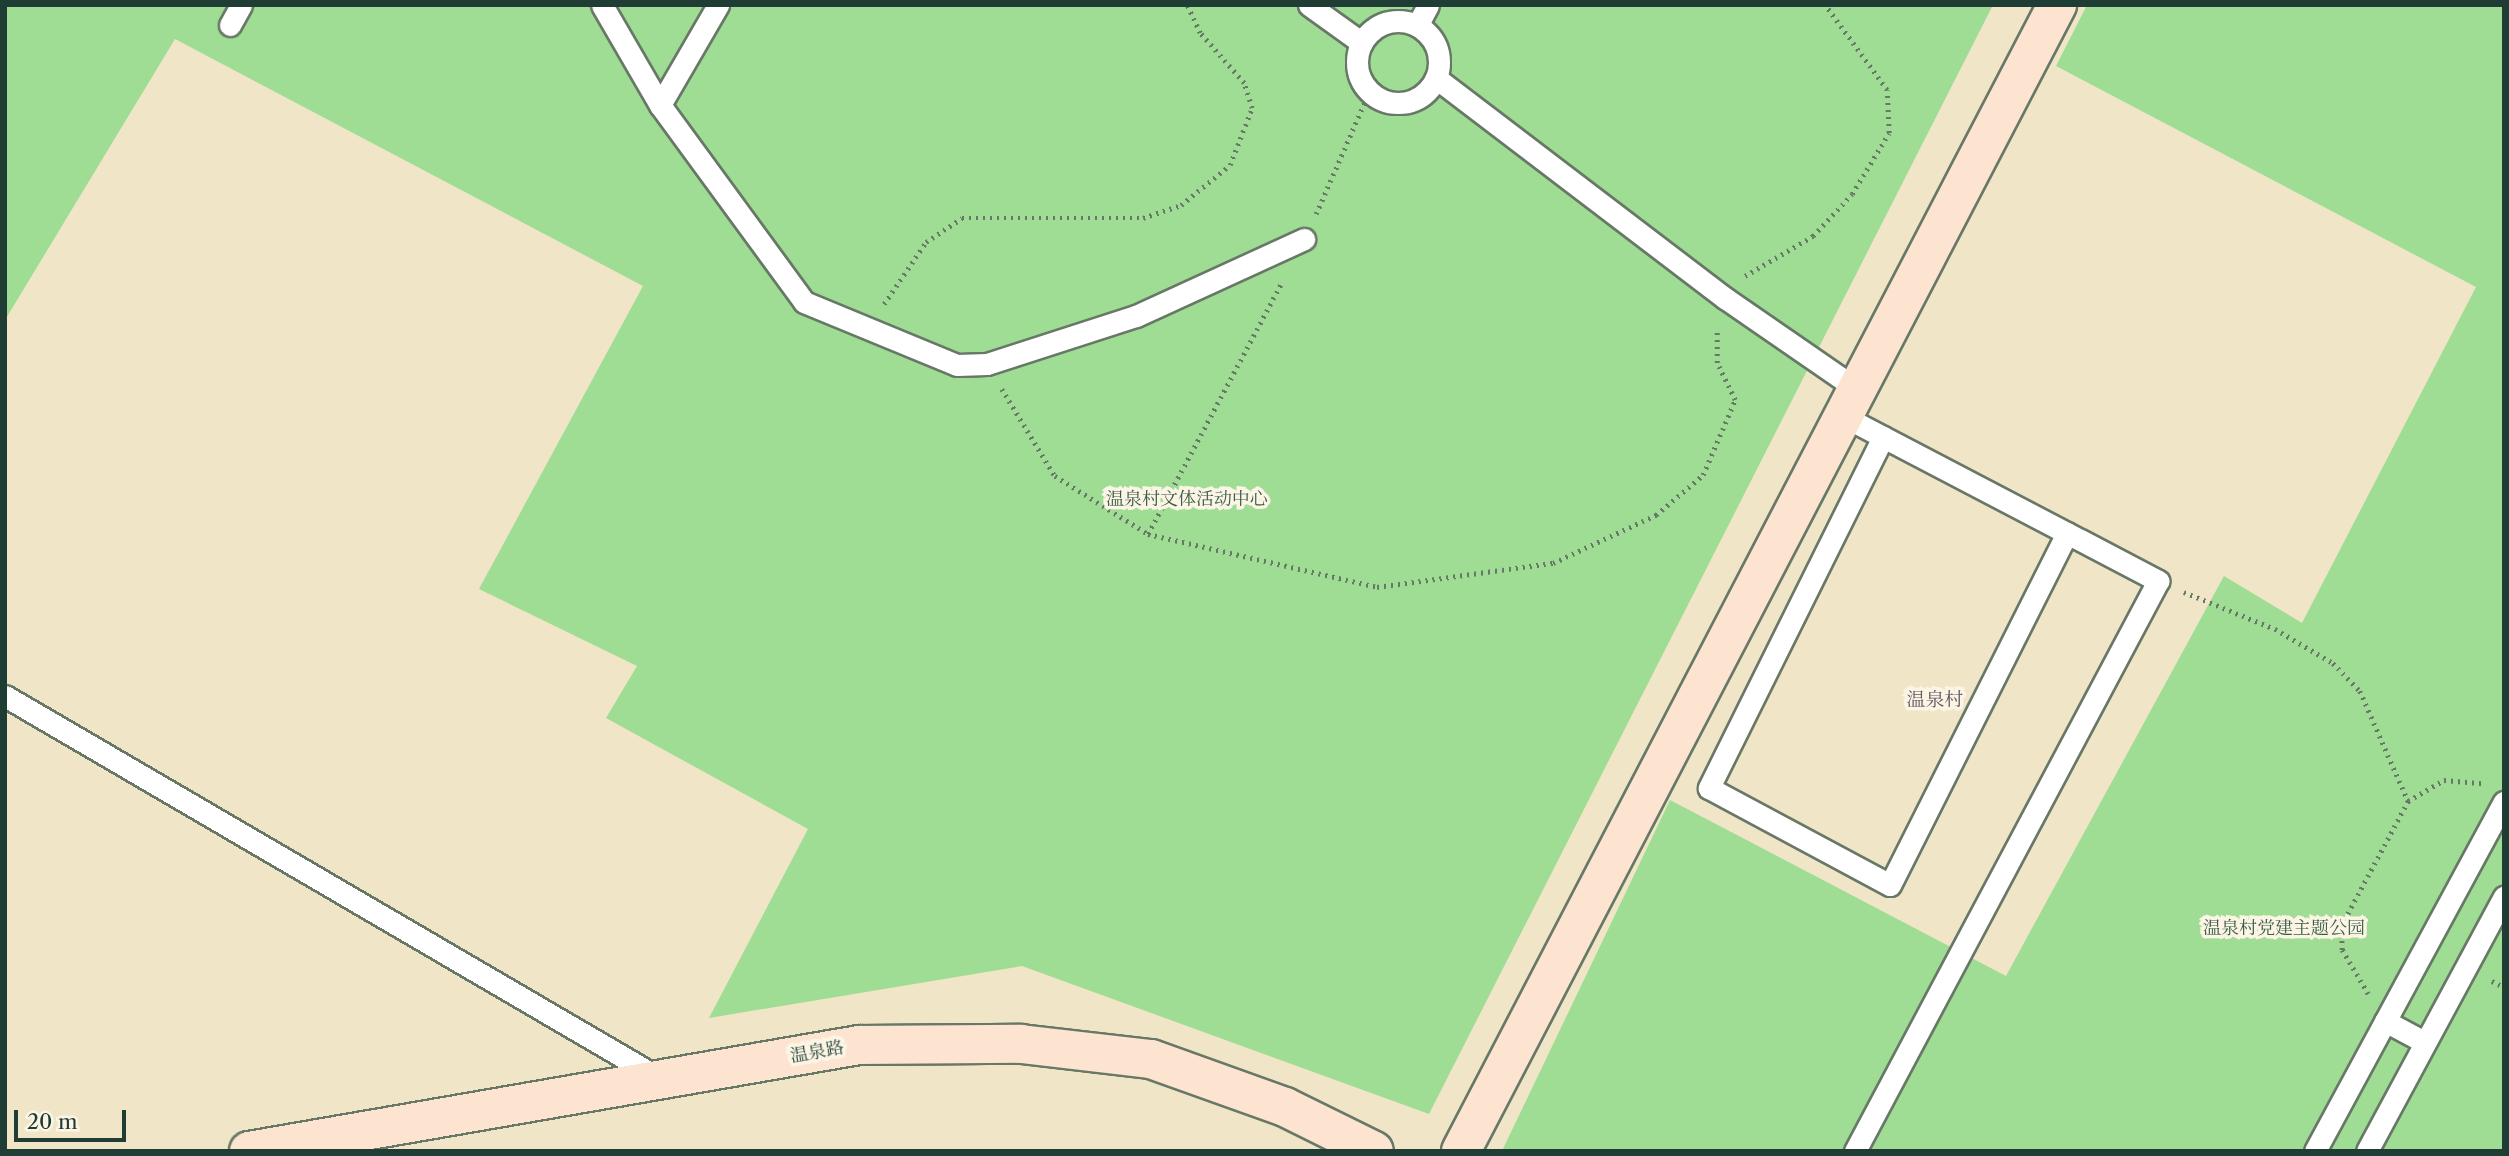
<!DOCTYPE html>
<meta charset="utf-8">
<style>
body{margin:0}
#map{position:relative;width:2509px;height:1156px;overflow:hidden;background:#f0e5c7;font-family:"Libre Caslon Text","Noto Serif SC",serif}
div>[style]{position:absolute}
.green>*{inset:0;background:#9edd93}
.path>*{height:4.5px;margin-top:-2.25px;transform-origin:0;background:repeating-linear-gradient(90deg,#687867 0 2px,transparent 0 7px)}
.roads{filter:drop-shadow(2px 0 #687867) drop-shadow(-2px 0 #687867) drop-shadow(0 2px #687867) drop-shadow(0 -2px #687867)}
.lane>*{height:21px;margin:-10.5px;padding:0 10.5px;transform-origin:10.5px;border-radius:10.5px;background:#fff}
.lane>.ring{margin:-10.5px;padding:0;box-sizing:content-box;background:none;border:21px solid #fff;border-radius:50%}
.secondary>*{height:38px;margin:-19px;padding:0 19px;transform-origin:19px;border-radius:19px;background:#fde4d1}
span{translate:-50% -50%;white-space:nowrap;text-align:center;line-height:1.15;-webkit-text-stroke:7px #fcf5e5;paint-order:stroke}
.park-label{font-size:18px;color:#385d47}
.street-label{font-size:18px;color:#1f3d34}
.neighbourhood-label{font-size:19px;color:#5d5a61}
.frame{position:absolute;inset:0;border:7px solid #1f3d34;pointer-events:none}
.scale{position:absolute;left:14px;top:1110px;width:112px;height:32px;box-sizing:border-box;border:4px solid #1f3d34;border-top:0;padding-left:9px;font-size:21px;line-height:24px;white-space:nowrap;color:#1f3d34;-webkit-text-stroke:5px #fcf5e5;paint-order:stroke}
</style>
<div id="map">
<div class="green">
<div style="clip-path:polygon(5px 5px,1993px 5px,1429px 1114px,1022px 966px,709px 1018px,808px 829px,606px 718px,637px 666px,479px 589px,643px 286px,175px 39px,5px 320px)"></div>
<div style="clip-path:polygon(2087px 5px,2504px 5px,2504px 1151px,1502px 1151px,1670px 800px,2006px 976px,2224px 576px,2302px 623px,2476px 287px,2056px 66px)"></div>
</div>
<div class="path">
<div style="left:1316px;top:214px;width:133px;rotate:-66.5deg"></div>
<div style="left:1745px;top:276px;width:79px;rotate:-30.5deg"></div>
<div style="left:1813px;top:236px;width:57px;rotate:-47.1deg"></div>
<div style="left:1852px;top:194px;width:71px;rotate:-58.8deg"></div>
<div style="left:1889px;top:133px;width:43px;rotate:-92.7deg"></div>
<div style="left:1887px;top:90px;width:105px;rotate:-126.1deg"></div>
<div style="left:884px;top:304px;width:75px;rotate:-55.9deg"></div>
<div style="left:926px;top:242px;width:43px;rotate:-33.7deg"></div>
<div style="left:962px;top:218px;width:181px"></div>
<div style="left:1143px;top:218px;width:40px;rotate:-18.9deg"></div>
<div style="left:1181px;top:205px;width:63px;rotate:-39.2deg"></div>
<div style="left:1230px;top:165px;width:61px;rotate:-68.9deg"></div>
<div style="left:1252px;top:108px;width:26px;rotate:-108deg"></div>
<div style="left:1244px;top:83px;width:67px;rotate:-131.3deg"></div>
<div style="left:1200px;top:33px;width:31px;rotate:-115deg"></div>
<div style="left:1002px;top:389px;width:102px;rotate:58.7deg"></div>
<div style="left:1055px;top:476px;width:110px;rotate:31.9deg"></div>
<div style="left:1148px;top:534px;width:235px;rotate:13deg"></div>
<div style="left:1377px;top:587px;width:178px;rotate:-7.8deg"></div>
<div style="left:1553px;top:563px;width:114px;rotate:-25deg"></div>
<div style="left:1656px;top:515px;width:62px;rotate:-40.4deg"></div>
<div style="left:1703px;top:475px;width:82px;rotate:-66.9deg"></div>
<div style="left:1735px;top:400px;width:41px;rotate:-115.9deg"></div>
<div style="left:1717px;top:363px;width:34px;rotate:-90deg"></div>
<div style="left:1148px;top:534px;width:283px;rotate:-62deg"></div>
<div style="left:2184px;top:592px;width:98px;rotate:22.1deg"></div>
<div style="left:2275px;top:629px;width:67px;rotate:30.4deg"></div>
<div style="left:2333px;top:663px;width:39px;rotate:46deg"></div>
<div style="left:2360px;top:691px;width:120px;rotate:66.4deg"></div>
<div style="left:2492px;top:981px;width:13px;rotate:27deg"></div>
<div style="left:2368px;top:994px;width:51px;rotate:-120.6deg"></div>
<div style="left:2342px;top:950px;width:24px;rotate:-92deg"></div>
<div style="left:2341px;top:926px;width:142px;rotate:-61.8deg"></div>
<div style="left:2408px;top:801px;width:42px;rotate:-30.3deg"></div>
<div style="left:2444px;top:780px;width:38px;rotate:5deg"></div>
</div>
<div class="roads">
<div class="lane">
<div style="left:602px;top:5px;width:116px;rotate:59.9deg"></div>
<div style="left:660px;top:105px;width:244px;rotate:53.8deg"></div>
<div style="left:804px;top:302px;width:165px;rotate:22.4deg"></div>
<div style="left:957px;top:365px;width:30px;rotate:-2deg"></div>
<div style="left:987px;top:364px;width:157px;rotate:-17.9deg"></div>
<div style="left:1136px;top:316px;width:185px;rotate:-24.6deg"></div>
<div style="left:1309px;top:5px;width:65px;rotate:35.6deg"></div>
<div class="ring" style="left:1357px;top:21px;width:61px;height:61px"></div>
<div style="left:1418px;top:24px;width:21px;rotate:-62deg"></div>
<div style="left:230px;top:25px;width:23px;rotate:-61deg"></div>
<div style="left:1436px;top:78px;width:363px;rotate:37.3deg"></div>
<div style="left:1725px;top:298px;width:160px;rotate:34.6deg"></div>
<div style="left:660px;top:105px;width:116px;rotate:-59.9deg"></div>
<div style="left:1843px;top:416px;width:356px;rotate:27.6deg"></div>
<div style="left:2158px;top:581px;width:646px;rotate:117.99deg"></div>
<div style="left:1883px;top:437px;width:392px;rotate:116.4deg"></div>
<div style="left:1709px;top:788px;width:205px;rotate:28.2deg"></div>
<div style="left:1890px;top:885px;width:394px;rotate:-63.3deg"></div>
<div style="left:5px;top:696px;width:757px;rotate:30.29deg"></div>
<div style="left:2385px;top:1021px;width:44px;rotate:28.3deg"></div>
<div style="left:2315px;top:1151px;width:397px;rotate:-61.6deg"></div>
<div style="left:2367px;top:1151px;width:289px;rotate:-61.7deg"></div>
</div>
<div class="secondary">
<div style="left:249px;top:1151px;width:619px;rotate:-9.86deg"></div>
<div style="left:859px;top:1045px;width:162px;rotate:-0.4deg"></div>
<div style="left:1021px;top:1044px;width:131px;rotate:6.6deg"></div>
<div style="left:1151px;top:1059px;width:142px;rotate:19.7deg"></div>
<div style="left:1285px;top:1107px;width:99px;rotate:26.3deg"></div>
<div style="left:1461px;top:1151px;width:1292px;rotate:-62.52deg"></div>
</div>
</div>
<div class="park-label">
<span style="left:1187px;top:499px">温泉村文体活动中心</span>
<span style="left:2284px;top:928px">温泉村党建主题公园</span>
</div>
<div class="street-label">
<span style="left:817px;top:1052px;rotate:-10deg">温泉路</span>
</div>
<div class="neighbourhood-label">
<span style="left:1935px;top:700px">温泉村</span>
</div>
<div class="frame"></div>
<div class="scale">20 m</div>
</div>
